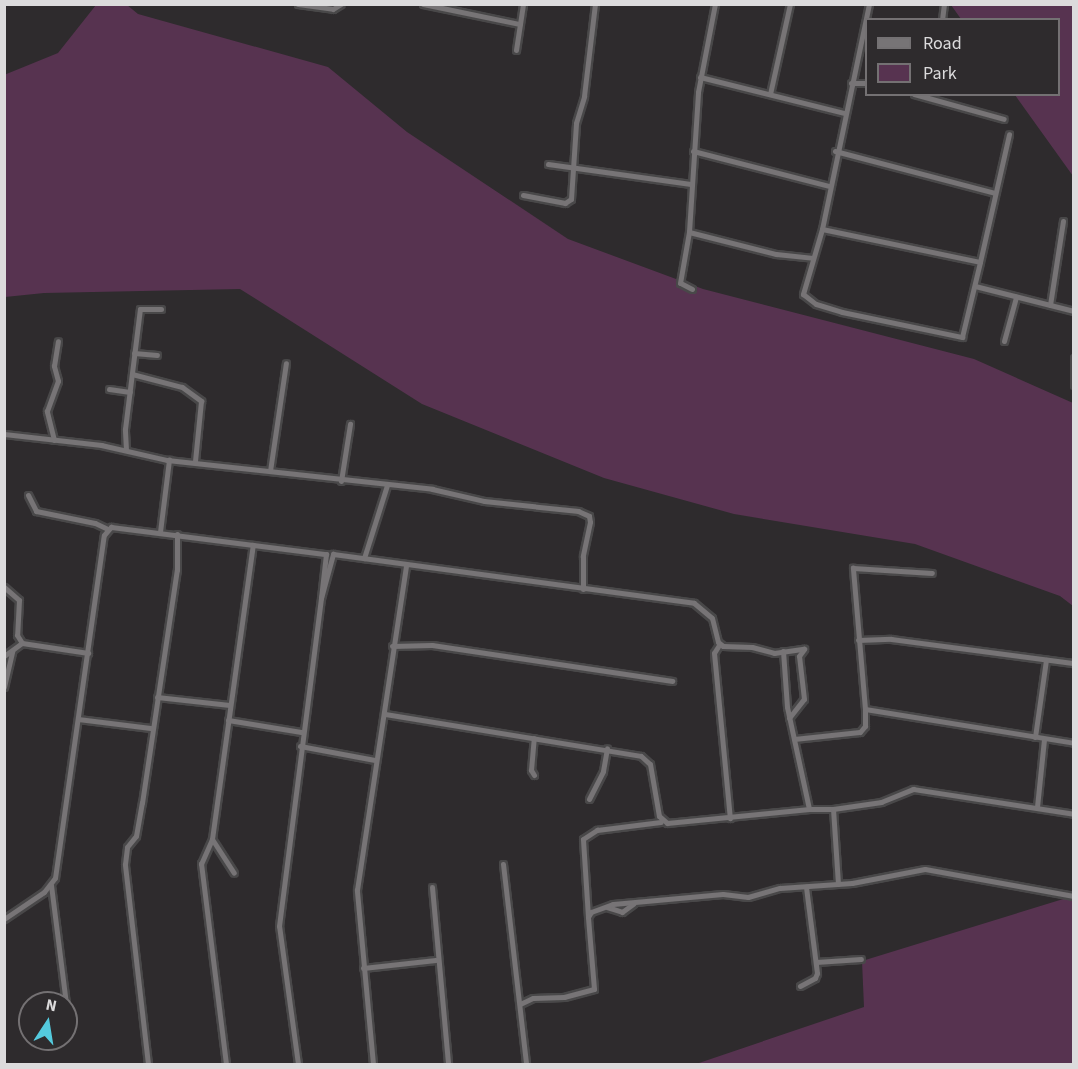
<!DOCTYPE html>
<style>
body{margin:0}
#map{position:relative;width:1078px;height:1069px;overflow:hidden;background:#2e2b2d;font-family:"Source Sans 3",sans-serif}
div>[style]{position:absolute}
.green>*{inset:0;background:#573350}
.roads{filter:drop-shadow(2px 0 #494849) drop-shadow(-2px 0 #494849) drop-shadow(0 2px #494849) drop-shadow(0 -2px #494849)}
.street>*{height:5px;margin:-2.5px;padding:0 2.5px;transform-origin:2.5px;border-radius:2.5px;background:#777476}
span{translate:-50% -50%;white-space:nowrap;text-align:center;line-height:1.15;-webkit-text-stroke:5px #2e2b2d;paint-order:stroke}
.frame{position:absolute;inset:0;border:6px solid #dcdbdc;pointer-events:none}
.legend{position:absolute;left:865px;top:18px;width:195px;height:78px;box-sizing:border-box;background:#2e2b2d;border:2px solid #747173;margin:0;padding:8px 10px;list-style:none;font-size:18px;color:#dcdbdc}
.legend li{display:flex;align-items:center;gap:12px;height:30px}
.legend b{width:30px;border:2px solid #747173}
.north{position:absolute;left:18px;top:991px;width:60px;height:60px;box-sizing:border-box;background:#2e2b2d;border:2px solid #747173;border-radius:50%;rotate:12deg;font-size:16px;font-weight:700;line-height:24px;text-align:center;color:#dcdbdc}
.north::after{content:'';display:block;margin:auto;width:21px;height:27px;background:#54cadd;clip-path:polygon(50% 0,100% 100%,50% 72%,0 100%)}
</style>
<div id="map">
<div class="green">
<div style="clip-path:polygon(96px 5px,127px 5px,138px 14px,328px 67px,407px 132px,568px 239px,703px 289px,974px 359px,1073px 403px,1073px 606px,1060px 596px,915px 544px,734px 514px,604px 478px,422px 404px,240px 289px,44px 293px,5px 297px,4px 75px,58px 53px)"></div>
<div style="clip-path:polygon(951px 5px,1073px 5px,1073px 176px,1015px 95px,1058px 94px,1058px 20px,961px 19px)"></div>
<div style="clip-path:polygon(1073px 896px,1073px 1064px,696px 1064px,864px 1007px,862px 961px)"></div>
</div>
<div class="roads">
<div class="street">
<div style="left:298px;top:4px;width:35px;rotate:8deg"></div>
<div style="left:333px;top:9px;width:9px;rotate:-32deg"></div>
<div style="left:423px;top:4px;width:99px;rotate:11.7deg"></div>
<div style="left:869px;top:4px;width:230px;rotate:101.8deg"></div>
<div style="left:822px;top:229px;width:68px;rotate:106.3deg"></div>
<div style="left:803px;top:294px;width:16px;rotate:38deg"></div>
<div style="left:816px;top:304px;width:27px;rotate:17deg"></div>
<div style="left:842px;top:312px;width:123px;rotate:11.8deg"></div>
<div style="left:962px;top:337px;width:77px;rotate:-76.5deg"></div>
<div style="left:942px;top:20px;width:16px;rotate:-83deg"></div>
<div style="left:516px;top:50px;width:47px;rotate:-81.3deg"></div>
<div style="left:700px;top:77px;width:148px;rotate:14deg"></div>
<div style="left:851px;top:83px;width:15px"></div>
<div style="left:770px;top:94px;width:92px;rotate:-77.5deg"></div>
<div style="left:914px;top:94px;width:93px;rotate:15.5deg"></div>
<div style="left:693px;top:151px;width:140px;rotate:14.4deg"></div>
<div style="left:835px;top:151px;width:165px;rotate:14.7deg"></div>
<div style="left:548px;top:164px;width:144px;rotate:8deg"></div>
<div style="left:523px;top:195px;width:43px;rotate:10.8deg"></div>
<div style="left:565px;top:203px;width:7px;rotate:-34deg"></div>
<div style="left:571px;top:199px;width:76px;rotate:-86.2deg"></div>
<div style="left:576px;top:123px;width:28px;rotate:-73deg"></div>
<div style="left:584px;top:96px;width:93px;rotate:-83.2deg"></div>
<div style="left:822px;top:229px;width:161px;rotate:11.8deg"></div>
<div style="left:980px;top:262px;width:131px;rotate:-77.2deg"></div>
<div style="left:689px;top:232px;width:90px;rotate:14.2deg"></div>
<div style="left:776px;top:254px;width:37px;rotate:6deg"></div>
<div style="left:975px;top:286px;width:102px;rotate:14.2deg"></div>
<div style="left:692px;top:289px;width:13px;rotate:-153deg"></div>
<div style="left:680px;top:283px;width:52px;rotate:-80deg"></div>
<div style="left:689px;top:232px;width:140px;rotate:-86.3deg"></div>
<div style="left:698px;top:92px;width:90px;rotate:-79.1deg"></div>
<div style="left:1050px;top:305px;width:85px;rotate:-81.2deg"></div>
<div style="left:1004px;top:341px;width:46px;rotate:-74.7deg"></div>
<div style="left:134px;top:353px;width:23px;rotate:5deg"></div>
<div style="left:1074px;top:358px;width:27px;rotate:90deg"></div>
<div style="left:132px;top:374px;width:52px;rotate:14.6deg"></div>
<div style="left:182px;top:387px;width:24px;rotate:36deg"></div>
<div style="left:201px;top:401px;width:60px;rotate:95.7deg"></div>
<div style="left:109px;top:389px;width:21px;rotate:8deg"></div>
<div style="left:4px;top:434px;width:98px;rotate:6.5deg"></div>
<div style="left:101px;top:445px;width:68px;rotate:12.8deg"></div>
<div style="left:167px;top:460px;width:267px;rotate:6.2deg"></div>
<div style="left:432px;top:489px;width:53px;rotate:13deg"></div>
<div style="left:484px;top:501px;width:95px;rotate:6.1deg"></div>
<div style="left:578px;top:511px;width:12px;rotate:24deg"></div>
<div style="left:589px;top:516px;width:6px;rotate:81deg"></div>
<div style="left:590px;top:522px;width:35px;rotate:102deg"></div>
<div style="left:583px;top:556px;width:33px;rotate:90deg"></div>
<div style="left:54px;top:440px;width:30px;rotate:-104deg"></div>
<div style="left:47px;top:411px;width:32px;rotate:-70deg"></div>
<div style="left:58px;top:381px;width:16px;rotate:-105deg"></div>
<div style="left:54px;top:366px;width:25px;rotate:-81deg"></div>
<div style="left:126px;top:450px;width:21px;rotate:-93deg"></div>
<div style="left:125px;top:429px;width:121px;rotate:-82.9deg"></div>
<div style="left:140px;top:309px;width:21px"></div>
<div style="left:270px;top:471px;width:109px;rotate:-81.6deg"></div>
<div style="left:341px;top:481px;width:58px;rotate:-81deg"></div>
<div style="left:28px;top:495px;width:18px;rotate:63deg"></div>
<div style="left:36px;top:511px;width:60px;rotate:11.5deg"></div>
<div style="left:95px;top:523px;width:14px;rotate:25deg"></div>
<div style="left:160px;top:532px;width:73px;rotate:-82.9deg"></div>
<div style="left:364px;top:558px;width:77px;rotate:-72.5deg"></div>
<div style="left:4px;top:587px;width:20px;rotate:41deg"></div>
<div style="left:19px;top:600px;width:35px;rotate:93deg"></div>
<div style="left:17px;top:635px;width:9px;rotate:58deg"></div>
<div style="left:858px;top:640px;width:33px;rotate:-2deg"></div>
<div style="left:891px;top:639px;width:185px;rotate:7.5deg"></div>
<div style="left:719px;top:645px;width:9px;rotate:122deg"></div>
<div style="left:714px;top:653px;width:166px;rotate:84.5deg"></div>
<div style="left:392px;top:646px;width:40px;rotate:-1.4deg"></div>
<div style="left:432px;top:645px;width:243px;rotate:8.5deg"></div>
<div style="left:783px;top:651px;width:56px;rotate:85.9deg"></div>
<div style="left:787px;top:707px;width:104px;rotate:77.8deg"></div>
<div style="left:809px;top:809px;width:24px"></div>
<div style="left:4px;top:656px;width:22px;rotate:-36deg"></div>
<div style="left:22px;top:643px;width:67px;rotate:8.6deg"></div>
<div style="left:4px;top:687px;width:37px;rotate:-77deg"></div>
<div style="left:157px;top:697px;width:73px;rotate:6.3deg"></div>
<div style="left:865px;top:709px;width:142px;rotate:-94.9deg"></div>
<div style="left:853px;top:568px;width:79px;rotate:3.6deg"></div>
<div style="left:385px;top:714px;width:259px;rotate:9.3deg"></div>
<div style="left:641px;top:756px;width:12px;rotate:42deg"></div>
<div style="left:650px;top:764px;width:53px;rotate:80.2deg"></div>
<div style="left:659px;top:816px;width:11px;rotate:41deg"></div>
<div style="left:667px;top:823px;width:143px;rotate:-5.6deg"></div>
<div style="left:789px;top:718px;width:24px;rotate:-52deg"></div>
<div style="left:804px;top:699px;width:43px;rotate:-96.6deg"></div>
<div style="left:799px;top:656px;width:9px;rotate:-54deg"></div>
<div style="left:78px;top:719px;width:73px;rotate:7.1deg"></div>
<div style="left:228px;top:720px;width:74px;rotate:9.3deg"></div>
<div style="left:1035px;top:737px;width:78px;rotate:-81.9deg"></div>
<div style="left:794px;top:739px;width:66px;rotate:-6.1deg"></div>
<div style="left:860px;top:732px;width:8px;rotate:-50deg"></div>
<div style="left:865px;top:726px;width:17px;rotate:-90deg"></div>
<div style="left:865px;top:709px;width:212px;rotate:9.2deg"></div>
<div style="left:300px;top:746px;width:76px;rotate:10.6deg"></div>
<div style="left:534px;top:775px;width:6px;rotate:-121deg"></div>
<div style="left:531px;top:770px;width:32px;rotate:-85deg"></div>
<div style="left:589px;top:799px;width:31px;rotate:-63deg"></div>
<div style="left:603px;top:771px;width:23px;rotate:-80deg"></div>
<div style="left:1037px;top:807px;width:68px;rotate:-84.1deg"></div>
<div style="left:212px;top:839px;width:40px;rotate:57.1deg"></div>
<div style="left:503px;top:864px;width:201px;rotate:83.4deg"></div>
<div style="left:838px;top:884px;width:75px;rotate:-93.8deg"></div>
<div style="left:833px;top:809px;width:49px;rotate:-8.3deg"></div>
<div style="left:881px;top:802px;width:35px;rotate:-22deg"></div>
<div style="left:913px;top:789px;width:163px;rotate:8.8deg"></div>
<div style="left:51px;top:885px;width:119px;rotate:82.8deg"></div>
<div style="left:432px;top:887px;width:178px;rotate:84.8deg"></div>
<div style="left:607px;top:907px;width:16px;rotate:18deg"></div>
<div style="left:622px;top:912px;width:14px;rotate:-36deg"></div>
<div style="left:588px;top:917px;width:78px;rotate:-93.7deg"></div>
<div style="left:583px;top:839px;width:17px;rotate:-33deg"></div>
<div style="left:597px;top:830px;width:64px;rotate:-7.1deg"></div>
<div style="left:4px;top:919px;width:48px;rotate:-34deg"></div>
<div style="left:44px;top:892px;width:18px;rotate:-52deg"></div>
<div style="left:55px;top:878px;width:346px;rotate:-81.9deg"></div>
<div style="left:104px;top:535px;width:11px;rotate:-49deg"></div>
<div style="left:111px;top:527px;width:217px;rotate:7.2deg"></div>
<div style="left:326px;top:554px;width:44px;rotate:96.5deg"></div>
<div style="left:321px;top:598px;width:46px;rotate:-74.7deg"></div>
<div style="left:333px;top:554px;width:364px;rotate:7.7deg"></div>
<div style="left:694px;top:603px;width:23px;rotate:40deg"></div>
<div style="left:712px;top:618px;width:25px;rotate:76deg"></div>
<div style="left:718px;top:642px;width:6px;rotate:39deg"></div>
<div style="left:723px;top:646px;width:29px;rotate:2deg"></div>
<div style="left:752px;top:647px;width:23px;rotate:15deg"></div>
<div style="left:774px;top:653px;width:30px;rotate:-8deg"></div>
<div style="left:816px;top:962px;width:45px;rotate:-3.8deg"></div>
<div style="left:363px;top:968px;width:73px;rotate:-6.3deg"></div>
<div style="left:800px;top:986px;width:17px;rotate:-28deg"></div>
<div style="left:815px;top:978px;width:5px;rotate:-68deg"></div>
<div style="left:817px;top:973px;width:87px;rotate:-97.3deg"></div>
<div style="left:66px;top:1004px;width:28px;rotate:90deg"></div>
<div style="left:520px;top:1004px;width:14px;rotate:-25deg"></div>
<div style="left:533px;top:998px;width:31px;rotate:-2deg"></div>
<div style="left:564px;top:997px;width:31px;rotate:-15deg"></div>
<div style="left:594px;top:989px;width:72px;rotate:-94.8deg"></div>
<div style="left:588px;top:917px;width:6px;rotate:-59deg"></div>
<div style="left:591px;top:912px;width:23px;rotate:-20deg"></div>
<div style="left:613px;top:904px;width:110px;rotate:-5.2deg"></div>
<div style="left:723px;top:894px;width:25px;rotate:7deg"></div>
<div style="left:748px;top:897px;width:33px;rotate:-16deg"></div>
<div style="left:780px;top:888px;width:72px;rotate:-4deg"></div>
<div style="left:852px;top:883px;width:74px;rotate:-10.9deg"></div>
<div style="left:925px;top:869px;width:151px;rotate:10.3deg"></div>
<div style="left:48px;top:1039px;width:1px"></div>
<div style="left:148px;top:1064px;width:201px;rotate:-96.6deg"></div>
<div style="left:125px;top:864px;width:17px;rotate:-83deg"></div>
<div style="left:127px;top:847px;width:14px;rotate:-51deg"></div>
<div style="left:136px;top:836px;width:34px;rotate:-80deg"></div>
<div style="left:142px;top:803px;width:236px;rotate:-81.5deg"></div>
<div style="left:177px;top:570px;width:36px;rotate:-90deg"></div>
<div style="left:226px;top:1064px;width:202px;rotate:-97.1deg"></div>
<div style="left:201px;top:864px;width:27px;rotate:-66deg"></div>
<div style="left:212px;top:839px;width:297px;rotate:-82.1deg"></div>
<div style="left:298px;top:1064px;width:139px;rotate:-97.8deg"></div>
<div style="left:279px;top:926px;width:331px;rotate:-82.7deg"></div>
<div style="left:373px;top:1064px;width:175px;rotate:-95.3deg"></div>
<div style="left:357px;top:890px;width:329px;rotate:-81.4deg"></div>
</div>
</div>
<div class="frame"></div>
<ul class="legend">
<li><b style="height:8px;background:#777476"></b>Road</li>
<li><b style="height:16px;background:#573350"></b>Park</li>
</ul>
<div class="north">N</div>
</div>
